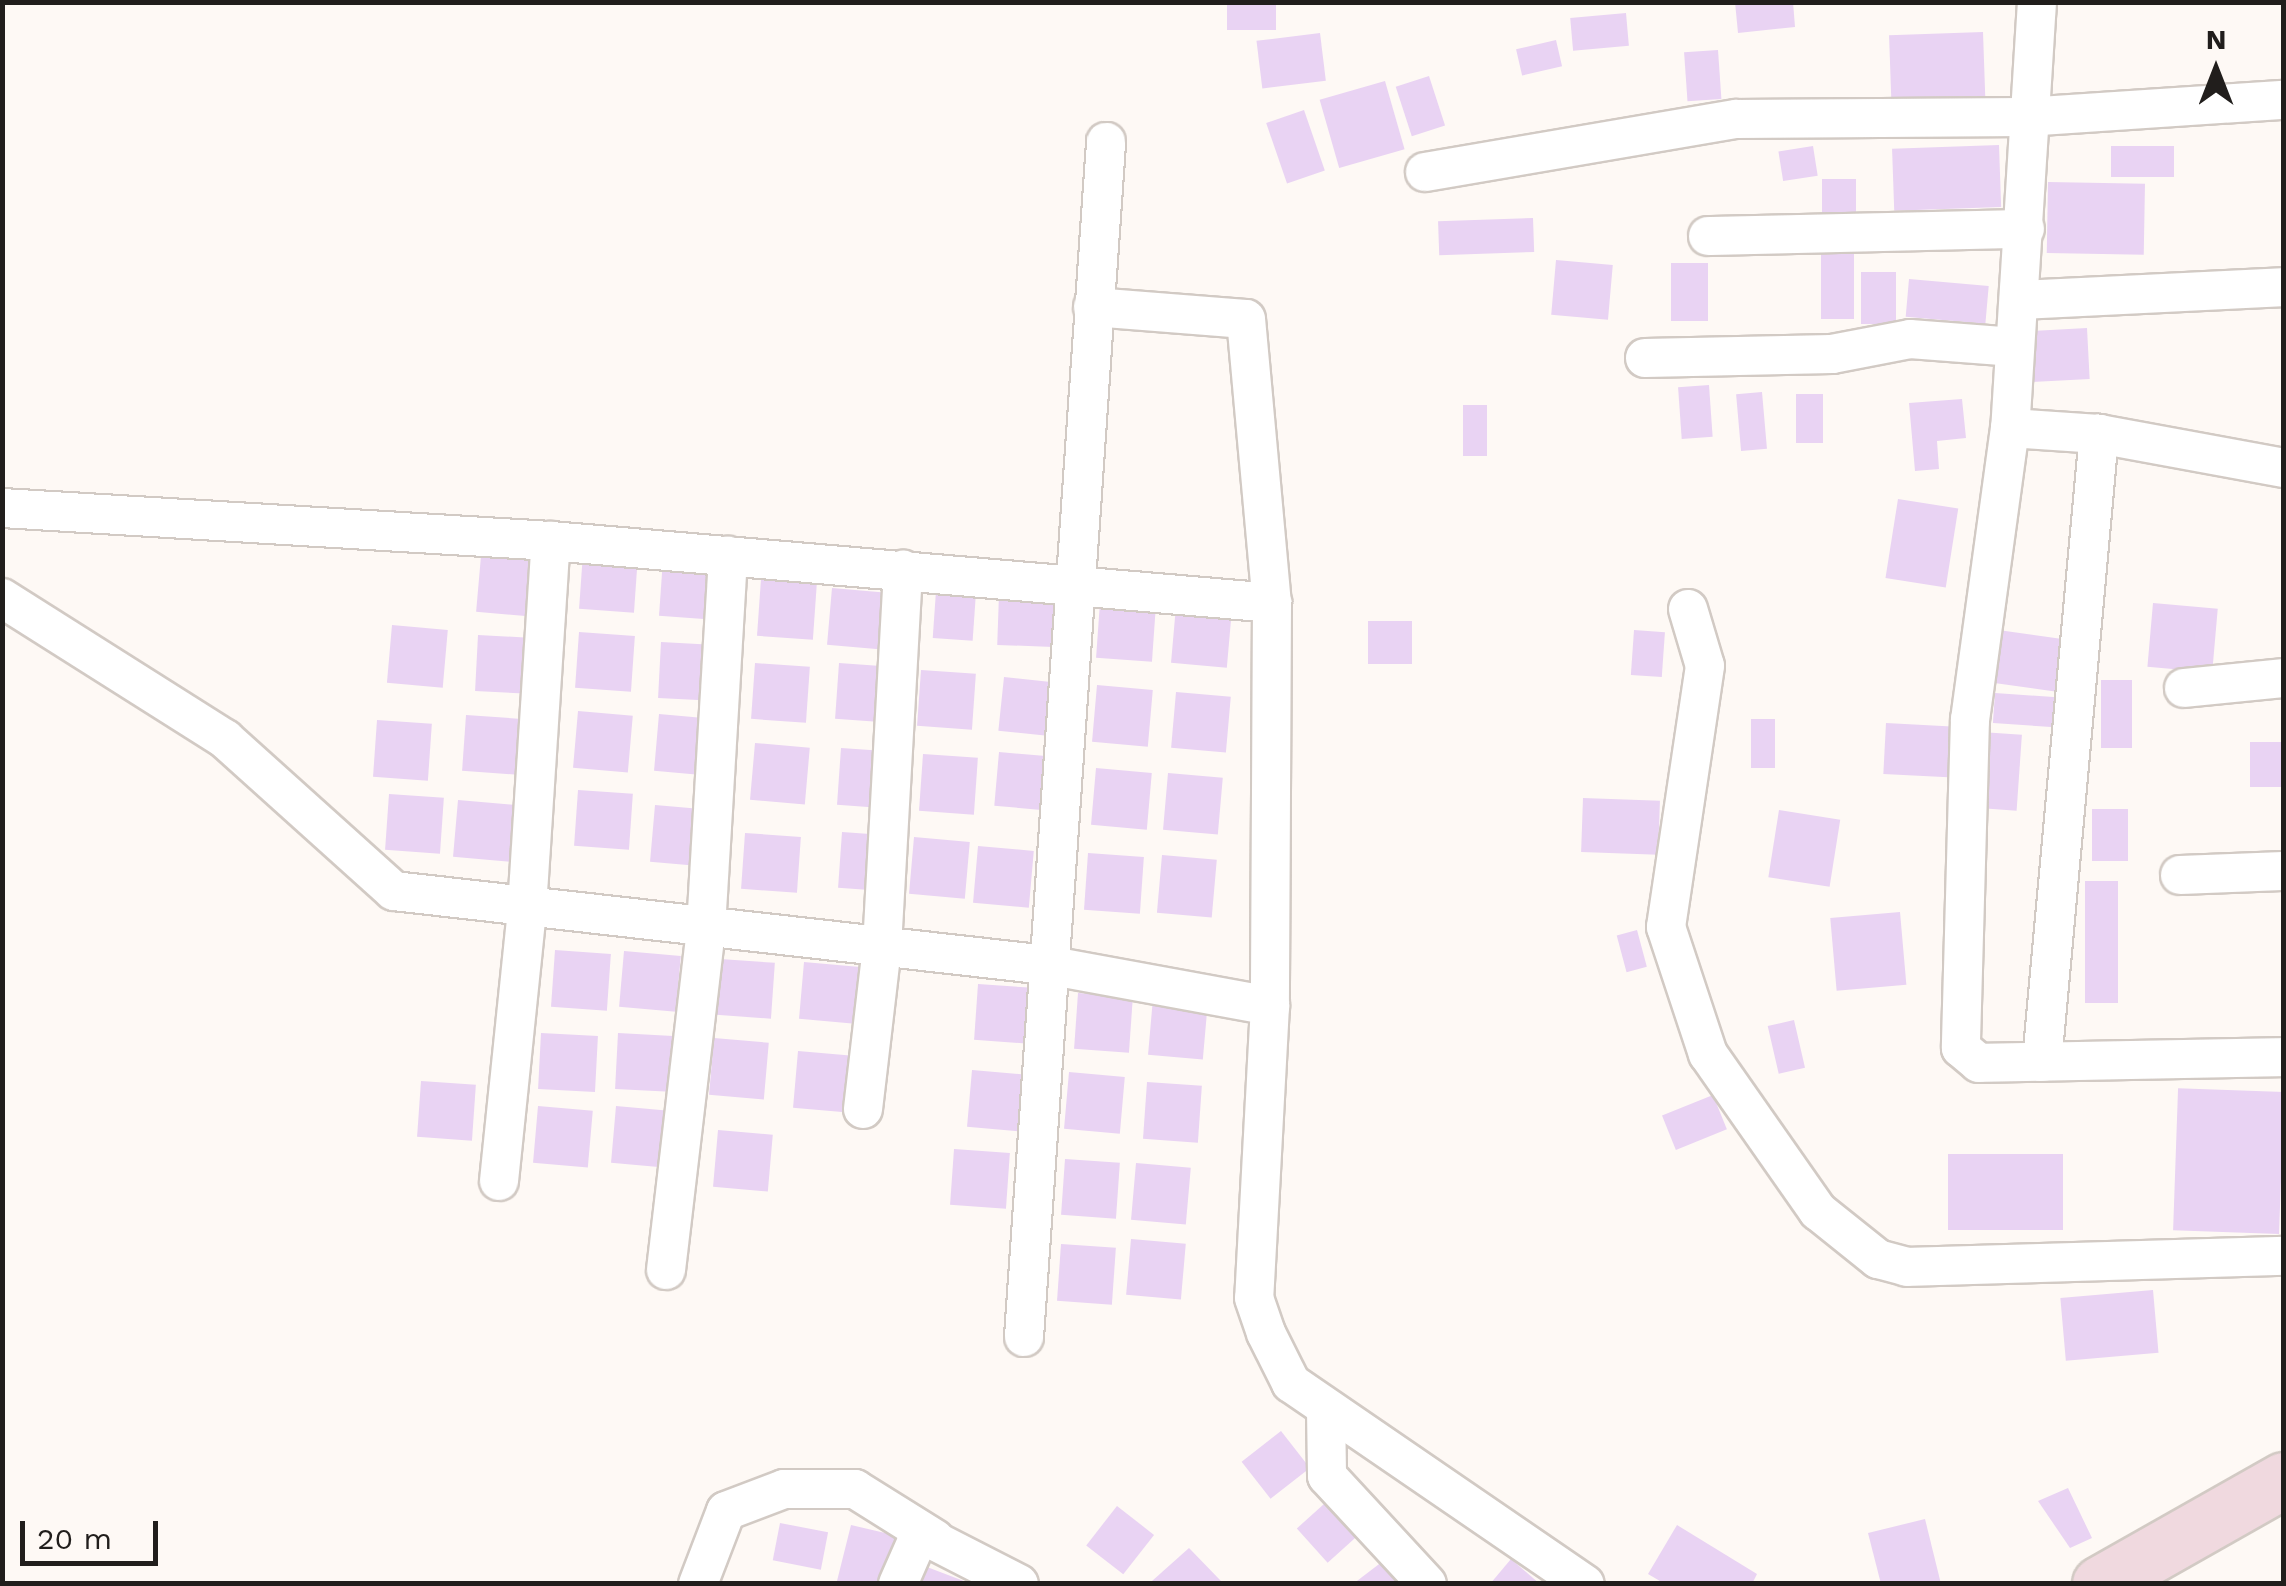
<!DOCTYPE html>
<style>
body{margin:0}
#map{position:relative;width:2286px;height:1586px;overflow:hidden;background:#fef9f5;font-family:"Work Sans",sans-serif}
div>[style]{position:absolute}
.building>*{inset:0;background:#e9d3f3;transform-origin:0 0}
.roads{filter:drop-shadow(2px 0 #d2cac4) drop-shadow(-2px 0 #d2cac4) drop-shadow(0 2px #d2cac4) drop-shadow(0 -2px #d2cac4)}
.street>*{height:38px;margin:-19px;padding:0 19px;transform-origin:19px;border-radius:19px;background:#fff}
.secondary>*{height:55px;margin:-27.5px;padding:0 27.5px;transform-origin:27.5px;border-radius:27.5px;background:#f0d9df}
span{translate:-50% -50%;white-space:nowrap;text-align:center;line-height:1.15;-webkit-text-stroke:9px #fef9f5;paint-order:stroke}
.frame{position:absolute;inset:0;border:5px solid #211e1c;pointer-events:none}
.north{position:absolute;left:2166px;top:20px;width:100px;height:100px;-webkit-text-stroke:8px #fef9f5;paint-order:stroke;rotate:0deg;font-size:28px;font-weight:700;line-height:40px;text-align:center;color:#211e1c}
.north::after{content:'';display:block;margin:auto;width:35px;height:45px;background:#211e1c;clip-path:polygon(50% 0,100% 100%,50% 72%,0 100%)}
.scale{position:absolute;left:20px;top:1521px;width:138px;height:45px;box-sizing:border-box;border:5px solid #211e1c;border-top:0;padding-left:12px;font-size:30px;line-height:35px;white-space:nowrap;color:#211e1c;-webkit-text-stroke:8px #fef9f5;paint-order:stroke}
</style>
<div id="map">
<div class="building">
<div style="left:1227px;top:2px;width:49px;height:28px"></div>
<div style="clip-path:polygon(1735px 2px,1793px 2px,1795px 27px,1738px 33px)"></div>
<div style="left:1626px;top:13px;width:33px;height:56px;rotate:85deg"></div>
<div style="left:1983px;top:32px;width:72px;height:94px;rotate:88deg"></div>
<div style="left:1320px;top:33px;width:48px;height:64px;rotate:83deg"></div>
<div style="left:1556px;top:40px;width:27px;height:41px;rotate:77deg"></div>
<div style="left:1718px;top:50px;width:49px;height:34px;rotate:86deg"></div>
<div style="left:1429px;top:76px;width:52px;height:35px;rotate:72deg"></div>
<div style="left:1385px;top:81px;width:71px;height:68px;rotate:74deg"></div>
<div style="left:1304px;top:110px;width:64px;height:40px;rotate:71deg"></div>
<div style="left:1999px;top:145px;width:62px;height:107px;rotate:88deg"></div>
<div style="left:1813px;top:146px;width:30px;height:35px;rotate:81deg"></div>
<div style="left:2174px;top:146px;width:31px;height:63px;rotate:90deg"></div>
<div style="left:1822px;top:179px;width:34px;height:38px"></div>
<div style="left:2048px;top:182px;width:97px;height:71px;rotate:1deg"></div>
<div style="left:1533px;top:218px;width:34px;height:95px;rotate:88deg"></div>
<div style="left:1821px;top:243px;width:33px;height:76px"></div>
<div style="left:1556px;top:260px;width:57px;height:55px;rotate:5deg"></div>
<div style="left:1671px;top:263px;width:37px;height:58px"></div>
<div style="left:1861px;top:272px;width:35px;height:52px"></div>
<div style="left:1909px;top:279px;width:80px;height:38px;rotate:5deg"></div>
<div style="left:2087px;top:328px;width:51px;height:61px;rotate:87deg"></div>
<div style="left:1709px;top:385px;width:52px;height:31px;rotate:86deg"></div>
<div style="left:1762px;top:392px;width:57px;height:26px;rotate:85deg"></div>
<div style="left:1796px;top:394px;width:27px;height:49px"></div>
<div style="clip-path:polygon(1962px 399px,1966px 438px,1937px 441px,1939px 469px,1915px 471px,1909px 403px)"></div>
<div style="left:1463px;top:405px;width:24px;height:51px"></div>
<div style="left:1898px;top:499px;width:61px;height:80px;rotate:9deg"></div>
<div style="left:583px;top:553px;width:55px;height:56px;rotate:4deg"></div>
<div style="left:481px;top:556px;width:55px;height:56px;rotate:5deg"></div>
<div style="left:663px;top:559px;width:55px;height:57px;rotate:4deg"></div>
<div style="left:761px;top:579px;width:56px;height:57px;rotate:4deg"></div>
<div style="left:832px;top:588px;width:55px;height:57px;rotate:5deg"></div>
<div style="left:936px;top:591px;width:40px;height:47px;rotate:4deg"></div>
<div style="left:999px;top:594px;width:56px;height:51px;rotate:2deg"></div>
<div style="left:1100px;top:602px;width:56px;height:56px;rotate:4deg"></div>
<div style="left:2153px;top:603px;width:65px;height:64px;rotate:5deg"></div>
<div style="left:1176px;top:606px;width:56px;height:57px;rotate:5deg"></div>
<div style="left:1412px;top:621px;width:43px;height:44px;rotate:90deg"></div>
<div style="left:392px;top:625px;width:56px;height:58px;rotate:5deg"></div>
<div style="left:1991px;top:629px;width:88px;height:53px;rotate:8deg"></div>
<div style="left:1634px;top:630px;width:31px;height:45px;rotate:4deg"></div>
<div style="left:579px;top:632px;width:56px;height:56px;rotate:4deg"></div>
<div style="left:478px;top:635px;width:55px;height:56px;rotate:3deg"></div>
<div style="left:661px;top:642px;width:55px;height:56px;rotate:3deg"></div>
<div style="left:755px;top:663px;width:55px;height:56px;rotate:4deg"></div>
<div style="left:839px;top:663px;width:56px;height:56px;rotate:4deg"></div>
<div style="left:921px;top:670px;width:55px;height:56px;rotate:4deg"></div>
<div style="left:1004px;top:677px;width:54px;height:54px;rotate:6deg"></div>
<div style="left:2101px;top:680px;width:31px;height:68px"></div>
<div style="left:1097px;top:685px;width:56px;height:57px;rotate:5deg"></div>
<div style="left:1176px;top:692px;width:55px;height:56px;rotate:5deg"></div>
<div style="left:1995px;top:693px;width:66px;height:30px;rotate:4deg"></div>
<div style="left:578px;top:711px;width:55px;height:57px;rotate:5deg"></div>
<div style="left:659px;top:714px;width:56px;height:57px;rotate:5deg"></div>
<div style="left:466px;top:715px;width:56px;height:56px;rotate:4deg"></div>
<div style="left:1751px;top:719px;width:24px;height:49px"></div>
<div style="left:377px;top:720px;width:55px;height:57px;rotate:4deg"></div>
<div style="left:1886px;top:723px;width:75px;height:51px;rotate:3deg"></div>
<div style="left:1981px;top:732px;width:41px;height:76px;rotate:4deg"></div>
<div style="left:2284px;top:742px;width:45px;height:34px;rotate:90deg"></div>
<div style="left:755px;top:743px;width:55px;height:57px;rotate:5deg"></div>
<div style="left:841px;top:748px;width:55px;height:57px;rotate:4deg"></div>
<div style="left:999px;top:752px;width:50px;height:54px;rotate:5deg"></div>
<div style="left:923px;top:754px;width:55px;height:57px;rotate:4deg"></div>
<div style="left:1096px;top:768px;width:56px;height:57px;rotate:5deg"></div>
<div style="left:1168px;top:773px;width:55px;height:57px;rotate:5deg"></div>
<div style="left:578px;top:790px;width:55px;height:56px;rotate:4deg"></div>
<div style="left:389px;top:794px;width:55px;height:56px;rotate:4deg"></div>
<div style="left:1583px;top:798px;width:77px;height:54px;rotate:2deg"></div>
<div style="left:458px;top:800px;width:57px;height:57px;rotate:5deg"></div>
<div style="left:655px;top:805px;width:55px;height:57px;rotate:5deg"></div>
<div style="left:2092px;top:809px;width:36px;height:52px"></div>
<div style="left:1779px;top:810px;width:62px;height:68px;rotate:9deg"></div>
<div style="left:842px;top:832px;width:56px;height:56px;rotate:4deg"></div>
<div style="left:745px;top:833px;width:56px;height:56px;rotate:4deg"></div>
<div style="left:914px;top:837px;width:56px;height:57px;rotate:5deg"></div>
<div style="left:978px;top:846px;width:56px;height:57px;rotate:5deg"></div>
<div style="left:1088px;top:853px;width:56px;height:57px;rotate:4deg"></div>
<div style="left:1162px;top:855px;width:55px;height:58px;rotate:5deg"></div>
<div style="left:2085px;top:881px;width:33px;height:122px"></div>
<div style="left:1900px;top:912px;width:73px;height:70px;rotate:85deg"></div>
<div style="left:1637px;top:930px;width:38px;height:21px;rotate:75deg"></div>
<div style="left:555px;top:950px;width:56px;height:57px;rotate:4deg"></div>
<div style="left:624px;top:951px;width:57px;height:56px;rotate:5deg"></div>
<div style="left:720px;top:959px;width:55px;height:56px;rotate:4deg"></div>
<div style="left:804px;top:962px;width:56px;height:57px;rotate:5deg"></div>
<div style="left:978px;top:984px;width:55px;height:56px;rotate:4deg"></div>
<div style="left:1078px;top:993px;width:55px;height:56px;rotate:4deg"></div>
<div style="left:1153px;top:998px;width:55px;height:57px;rotate:5deg"></div>
<div style="left:1794px;top:1020px;width:49px;height:27px;rotate:77deg"></div>
<div style="left:541px;top:1033px;width:57px;height:56px;rotate:3deg"></div>
<div style="left:618px;top:1033px;width:55px;height:56px;rotate:3deg"></div>
<div style="left:714px;top:1038px;width:55px;height:57px;rotate:5deg"></div>
<div style="left:798px;top:1051px;width:55px;height:57px;rotate:5deg"></div>
<div style="left:972px;top:1070px;width:55px;height:57px;rotate:5deg"></div>
<div style="left:1069px;top:1072px;width:56px;height:57px;rotate:5deg"></div>
<div style="left:421px;top:1081px;width:55px;height:56px;rotate:4deg"></div>
<div style="left:1147px;top:1082px;width:55px;height:57px;rotate:4deg"></div>
<div style="left:2284px;top:1092px;width:142px;height:106px;rotate:92deg"></div>
<div style="left:1713px;top:1095px;width:37px;height:55px;rotate:68deg"></div>
<div style="left:538px;top:1106px;width:55px;height:57px;rotate:5deg"></div>
<div style="left:616px;top:1106px;width:56px;height:57px;rotate:5deg"></div>
<div style="left:718px;top:1130px;width:55px;height:57px;rotate:5deg"></div>
<div style="left:954px;top:1149px;width:56px;height:56px;rotate:4deg"></div>
<div style="left:1948px;top:1154px;width:115px;height:76px"></div>
<div style="left:1065px;top:1159px;width:55px;height:56px;rotate:4deg"></div>
<div style="left:1136px;top:1163px;width:55px;height:57px;rotate:5deg"></div>
<div style="left:1131px;top:1239px;width:55px;height:56px;rotate:5deg"></div>
<div style="left:1061px;top:1244px;width:55px;height:57px;rotate:4deg"></div>
<div style="left:2153px;top:1290px;width:63px;height:93px;rotate:85deg"></div>
<div style="left:1281px;top:1431px;width:47px;height:50px;rotate:52deg"></div>
<div style="clip-path:polygon(2068px 1488px,2092px 1538px,2070px 1548px,2038px 1501px)"></div>
<div style="left:1334px;top:1495px;width:46px;height:50px;rotate:48deg"></div>
<div style="left:1117px;top:1506px;width:47px;height:50px;rotate:38deg"></div>
<div style="clip-path:polygon(1925px 1519px,1941px 1584px,1881px 1584px,1868px 1533px)"></div>
<div style="left:780px;top:1523px;width:49px;height:38px;rotate:11deg"></div>
<div style="clip-path:polygon(851px 1525px,898px 1536px,886px 1584px,837px 1581px)"></div>
<div style="clip-path:polygon(1677px 1525px,1757px 1574px,1752px 1584px,1665px 1584px,1648px 1574px)"></div>
<div style="clip-path:polygon(1189px 1548px,1221px 1581px,1154px 1584px,1152px 1581px)"></div>
<div style="clip-path:polygon(1387px 1558px,1408px 1584px,1353px 1584px)"></div>
<div style="clip-path:polygon(1511px 1559px,1540px 1584px,1490px 1584px)"></div>
<div style="clip-path:polygon(927px 1567px,969px 1583px,969px 1584px,921px 1584px)"></div>
</div>
<div class="roads">
<div class="street">
<div style="left:2037px;top:2px;width:427px;rotate:93.6deg"></div>
<div style="left:2010px;top:428px;width:294px;rotate:97.8deg"></div>
<div style="left:1970px;top:719px;width:329px;rotate:91.6deg"></div>
<div style="left:1961px;top:1048px;width:23px;rotate:40deg"></div>
<div style="left:1979px;top:1063px;width:305px;rotate:-1.1deg"></div>
<div style="left:1425px;top:172px;width:315px;rotate:-9.7deg"></div>
<div style="left:1736px;top:119px;width:289px;rotate:-0.4deg"></div>
<div style="left:2025px;top:117px;width:260px;rotate:-3.8deg"></div>
<div style="left:1708px;top:236px;width:317px;rotate:-1.3deg"></div>
<div style="left:2019px;top:300px;width:265px;rotate:-2.8deg"></div>
<div style="left:1093px;top:307px;width:153px;rotate:4.5deg"></div>
<div style="left:1246px;top:319px;width:285px;rotate:84.8deg"></div>
<div style="left:1272px;top:603px;width:403px;rotate:90.3deg"></div>
<div style="left:1270px;top:1006px;width:292px;rotate:93.1deg"></div>
<div style="left:1254px;top:1298px;width:37px;rotate:71deg"></div>
<div style="left:1266px;top:1333px;width:56px;rotate:63.4deg"></div>
<div style="left:1291px;top:1383px;width:356px;rotate:34.4deg"></div>
<div style="left:1645px;top:358px;width:187px;rotate:-1.2deg"></div>
<div style="left:1832px;top:354px;width:79px;rotate:-10.9deg"></div>
<div style="left:1910px;top:339px;width:105px;rotate:4.4deg"></div>
<div style="left:2010px;top:428px;width:89px;rotate:3.9deg"></div>
<div style="left:2099px;top:434px;width:188px;rotate:10.4deg"></div>
<div style="left:2px;top:508px;width:550px;rotate:3.44deg"></div>
<div style="left:551px;top:541px;width:724px;rotate:4.91deg"></div>
<div style="left:2px;top:598px;width:264px;rotate:32.3deg"></div>
<div style="left:225px;top:739px;width:227px;rotate:42deg"></div>
<div style="left:394px;top:891px;width:657px;rotate:6.47deg"></div>
<div style="left:1047px;top:965px;width:227px;rotate:10.4deg"></div>
<div style="left:1688px;top:609px;width:59px;rotate:73.4deg"></div>
<div style="left:1705px;top:666px;width:264px;rotate:98.5deg"></div>
<div style="left:1666px;top:927px;width:134px;rotate:71.7deg"></div>
<div style="left:1708px;top:1054px;width:192px;rotate:55deg"></div>
<div style="left:1818px;top:1211px;width:77px;rotate:38.7deg"></div>
<div style="left:1878px;top:1259px;width:30px;rotate:15deg"></div>
<div style="left:1907px;top:1267px;width:377px;rotate:-1.7deg"></div>
<div style="left:2184px;top:688px;width:100px;rotate:-5.7deg"></div>
<div style="left:2180px;top:875px;width:104px;rotate:-2.2deg"></div>
<div style="left:2042px;top:1062px;width:631px;rotate:-84.81deg"></div>
<div style="left:863px;top:1109px;width:163px;rotate:-83.3deg"></div>
<div style="left:882px;top:947px;width:378px;rotate:-86.8deg"></div>
<div style="left:499px;top:1181px;width:274px;rotate:-84.1deg"></div>
<div style="left:527px;top:908px;width:368px;rotate:-86.3deg"></div>
<div style="left:666px;top:1270px;width:344px;rotate:-83.3deg"></div>
<div style="left:706px;top:928px;width:373px;rotate:-86.6deg"></div>
<div style="left:1024px;top:1337px;width:1198px;rotate:-86.07deg"></div>
<div style="left:1326px;top:1410px;width:66px;rotate:89.1deg"></div>
<div style="left:1327px;top:1476px;width:147px;rotate:47.2deg"></div>
<div style="left:698px;top:1584px;width:78px;rotate:-69deg"></div>
<div style="left:726px;top:1511px;width:62px;rotate:-20.8deg"></div>
<div style="left:784px;top:1489px;width:71px"></div>
<div style="left:855px;top:1489px;width:94px;rotate:32deg"></div>
<div style="left:898px;top:1584px;width:45px;rotate:-66.3deg"></div>
<div style="left:916px;top:1543px;width:14px;rotate:-21deg"></div>
<div style="left:929px;top:1538px;width:101px;rotate:27.1deg"></div>
</div>
<div class="secondary">
<div style="left:2100px;top:1584px;width:211px;rotate:-29.5deg"></div>
</div>
</div>
<div class="frame"></div>
<div class="north">N</div>
<div class="scale">20 m</div>
</div>
